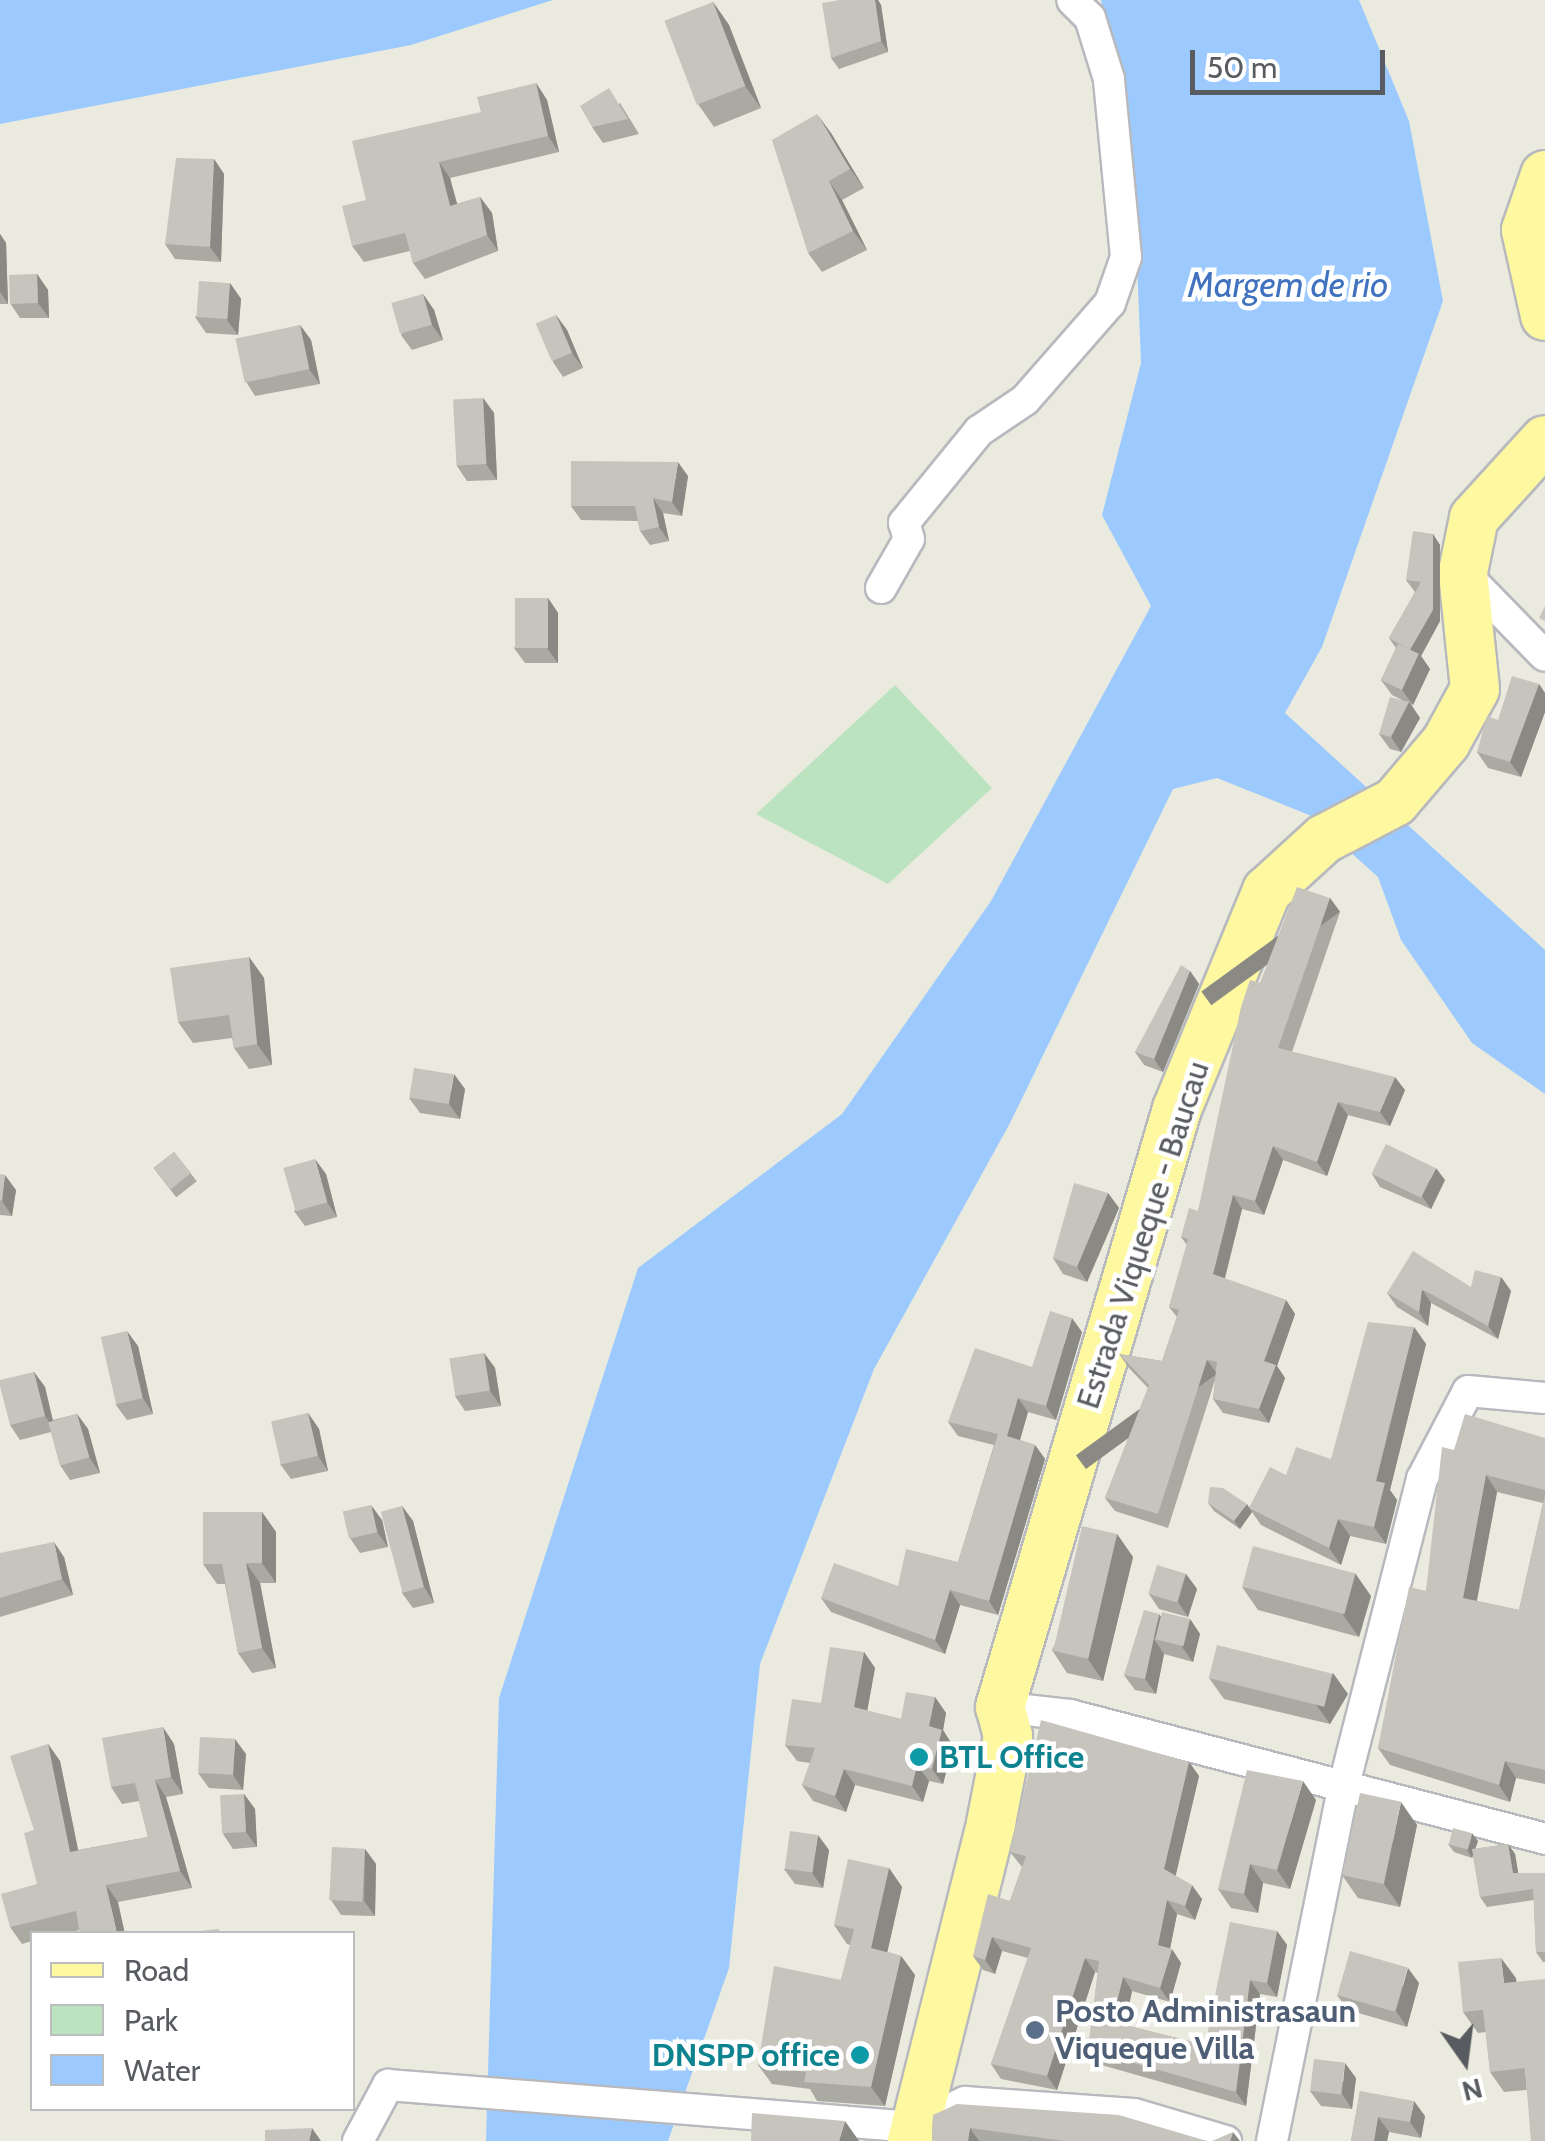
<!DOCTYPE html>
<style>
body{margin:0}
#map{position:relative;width:1545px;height:2141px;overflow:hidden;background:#ebeadf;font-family:Cabin,sans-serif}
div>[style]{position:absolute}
.green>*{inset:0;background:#bbe3bf}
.water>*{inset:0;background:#9ccafe}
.roads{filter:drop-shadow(2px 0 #b7b9be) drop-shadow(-2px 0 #b7b9be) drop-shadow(0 2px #b7b9be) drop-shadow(0 -2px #b7b9be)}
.street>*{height:30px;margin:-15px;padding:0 15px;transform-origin:15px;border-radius:15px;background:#fff}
.primary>*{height:48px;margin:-24px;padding:0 24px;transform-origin:24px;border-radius:24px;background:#fef8a1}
.wall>*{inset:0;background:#aaa9a2;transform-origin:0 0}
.shaded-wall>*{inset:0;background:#8b8984;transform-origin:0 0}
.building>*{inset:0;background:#c6c4bc;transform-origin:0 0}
.dots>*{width:28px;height:28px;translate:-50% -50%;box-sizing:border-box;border:5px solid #fff;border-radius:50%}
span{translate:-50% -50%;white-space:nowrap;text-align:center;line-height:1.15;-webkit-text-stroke:9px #fff;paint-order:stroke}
.street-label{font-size:32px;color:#585b60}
.culture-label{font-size:32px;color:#0d838f;font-weight:700}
.left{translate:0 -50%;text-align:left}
.right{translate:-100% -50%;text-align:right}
.service-label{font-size:32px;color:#4e5e75;font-weight:700}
.water-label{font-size:35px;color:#4072c0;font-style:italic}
.legend{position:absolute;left:30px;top:1931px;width:325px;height:180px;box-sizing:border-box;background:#fff;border:2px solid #bcbdbf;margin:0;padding:12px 18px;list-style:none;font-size:30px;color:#585b60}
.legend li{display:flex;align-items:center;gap:20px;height:50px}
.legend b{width:50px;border:2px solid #bcbdbf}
.north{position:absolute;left:1415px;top:2011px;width:100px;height:100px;-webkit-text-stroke:8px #fff;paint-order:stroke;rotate:166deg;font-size:28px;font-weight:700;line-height:40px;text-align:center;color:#585b60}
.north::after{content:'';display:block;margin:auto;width:35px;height:45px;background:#585b60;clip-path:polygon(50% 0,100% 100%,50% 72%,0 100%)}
.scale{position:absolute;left:1190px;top:50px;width:195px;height:45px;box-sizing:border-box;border:5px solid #585b60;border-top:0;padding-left:12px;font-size:30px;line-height:35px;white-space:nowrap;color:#585b60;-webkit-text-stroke:8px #fff;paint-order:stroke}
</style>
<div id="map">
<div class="green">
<div style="clip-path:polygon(895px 685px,992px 788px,888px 884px,756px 814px)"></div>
</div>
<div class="water">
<div style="clip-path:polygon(0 0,553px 0,411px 45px,0 124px)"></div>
<div style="clip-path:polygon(1101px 0,1359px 0,1409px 121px,1443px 301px,1322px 647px,1285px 713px,1545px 950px,1545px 1094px,1472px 1043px,1401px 940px,1378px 877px,1309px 815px,1217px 778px,1173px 789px,1009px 1125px,874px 1369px,760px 1664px,729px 1968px,668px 2141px,486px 2141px,499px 1698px,638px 1268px,842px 1114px,991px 901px,1151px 606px,1102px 515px,1141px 363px,1132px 137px)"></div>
</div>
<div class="roads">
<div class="street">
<div style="left:1463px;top:572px;width:117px;rotate:45.7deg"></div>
<div style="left:881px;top:588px;width:56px;rotate:-60.3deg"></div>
<div style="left:909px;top:539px;width:17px;rotate:-107deg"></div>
<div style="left:904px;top:523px;width:119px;rotate:-50.8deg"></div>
<div style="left:979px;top:431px;width:55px;rotate:-34deg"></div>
<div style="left:1025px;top:400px;width:129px;rotate:-48.8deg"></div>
<div style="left:1110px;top:303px;width:49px;rotate:-70.8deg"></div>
<div style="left:1126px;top:257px;width:179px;rotate:-95.5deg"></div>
<div style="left:1109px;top:79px;width:64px;rotate:-107.3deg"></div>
<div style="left:1090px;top:18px;width:25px;rotate:-135deg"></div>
<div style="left:1000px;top:1707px;width:70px;rotate:6.5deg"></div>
<div style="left:1070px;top:1715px;width:491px;rotate:14.6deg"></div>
<div style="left:358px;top:2141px;width:64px;rotate:-61.8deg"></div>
<div style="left:388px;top:2085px;width:527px;rotate:4.57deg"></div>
<div style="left:913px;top:2127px;width:58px;rotate:-25.7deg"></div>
<div style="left:965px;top:2102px;width:169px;rotate:4.1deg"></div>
<div style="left:1134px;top:2114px;width:96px;rotate:16.4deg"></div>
<div style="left:1272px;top:2141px;width:363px;rotate:-78.6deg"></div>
<div style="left:1344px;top:1785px;width:316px;rotate:-75.7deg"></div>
<div style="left:1422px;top:1479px;width:99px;rotate:-62.4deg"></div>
<div style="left:1468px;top:1391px;width:77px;rotate:5.2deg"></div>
</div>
<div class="primary">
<div style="left:1545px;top:175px;width:58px;rotate:109.1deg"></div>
<div style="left:1526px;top:230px;width:88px;rotate:77.5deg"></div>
<div style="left:912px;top:2141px;width:328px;rotate:-76deg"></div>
<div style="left:991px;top:1823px;width:89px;rotate:-78.9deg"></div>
<div style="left:1008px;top:1736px;width:30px;rotate:-105deg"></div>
<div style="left:1000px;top:1707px;width:624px;rotate:-73.51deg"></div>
<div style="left:1177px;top:1109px;width:236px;rotate:-67.6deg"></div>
<div style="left:1267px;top:891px;width:77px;rotate:-42.4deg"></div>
<div style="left:1324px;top:839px;width:80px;rotate:-27.5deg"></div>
<div style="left:1395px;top:802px;width:79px;rotate:-49.6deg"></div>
<div style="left:1446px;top:742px;width:60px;rotate:-61.3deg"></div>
<div style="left:1475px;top:689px;width:118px;rotate:-95.9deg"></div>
<div style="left:1463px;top:572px;width:55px;rotate:-78.5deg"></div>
<div style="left:1474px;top:518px;width:105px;rotate:-47.7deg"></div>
</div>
</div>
<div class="wall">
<div style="clip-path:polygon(840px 0,878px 0,881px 5px,888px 52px,839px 69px,831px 58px)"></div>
<div style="clip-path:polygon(713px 2px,729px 25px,761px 108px,714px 127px,698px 104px)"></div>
<div style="clip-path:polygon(536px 83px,547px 100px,559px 152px,450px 178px,457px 204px,480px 197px,492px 213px,498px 251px,425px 279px,413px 263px,410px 251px,364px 262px,352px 246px,366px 200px,481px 112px)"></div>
<div style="clip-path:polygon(620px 103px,639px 134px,603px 143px,592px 127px)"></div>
<div style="clip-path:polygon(831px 133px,864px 188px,842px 200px,867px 250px,822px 272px,808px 253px)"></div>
<div style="clip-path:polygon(214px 159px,224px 174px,221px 262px,175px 259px,165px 244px)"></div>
<div style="clip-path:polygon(0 234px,6px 243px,8px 304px,0 304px)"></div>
<div style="clip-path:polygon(37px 274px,48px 290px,49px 318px,20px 318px,10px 303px)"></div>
<div style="clip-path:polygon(230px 283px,241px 299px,238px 335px,206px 333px,195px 317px)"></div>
<div style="clip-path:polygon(423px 294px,434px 310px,443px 340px,412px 350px,401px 335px)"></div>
<div style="clip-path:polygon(556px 315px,567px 330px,583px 368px,563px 377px,553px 362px)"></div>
<div style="clip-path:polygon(300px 325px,311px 340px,320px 384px,255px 396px,245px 380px)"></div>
<div style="clip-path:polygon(483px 398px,494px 413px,497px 480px,467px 481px,457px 466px)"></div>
<div style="clip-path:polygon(688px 476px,682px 516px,663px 513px,669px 541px,650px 545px,640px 531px,638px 521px,581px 520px,571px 506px)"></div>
<div style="clip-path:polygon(1433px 534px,1440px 545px,1440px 621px,1421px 656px,1430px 669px,1413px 705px,1411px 704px,1420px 718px,1401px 752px,1390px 749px,1379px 734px,1402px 700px,1392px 695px,1381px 680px,1396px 648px,1389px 638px,1415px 592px,1406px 580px)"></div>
<div style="clip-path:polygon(548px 598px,558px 613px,558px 663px,525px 663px,514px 648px)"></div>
<div style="clip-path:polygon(1539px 684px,1545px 693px,1545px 712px,1521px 777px,1488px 768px,1477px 752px,1498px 720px)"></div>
<div style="clip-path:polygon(1330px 898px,1340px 912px,1292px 1052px,1405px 1090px,1390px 1126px,1348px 1115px,1327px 1176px,1283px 1160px,1264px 1215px,1242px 1209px,1225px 1279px,1286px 1300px,1295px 1314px,1277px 1366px,1285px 1378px,1269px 1423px,1223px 1413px,1213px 1399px,1216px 1377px,1168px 1528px,1115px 1511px,1105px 1498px,1148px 1388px,1129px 1368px,1119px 1354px,1162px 1361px,1177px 1317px,1169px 1307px,1187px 1245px,1181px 1237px,1198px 1211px,1260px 983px)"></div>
<div style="clip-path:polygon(249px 957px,264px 978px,272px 1065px,249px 1069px,234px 1048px,232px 1038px,193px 1043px,178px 1022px)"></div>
<div style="clip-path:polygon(1190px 971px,1199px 984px,1163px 1072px,1144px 1065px,1135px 1052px)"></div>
<div style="clip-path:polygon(465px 1089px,460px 1119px,420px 1113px,409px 1098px)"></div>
<div style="left:174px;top:1152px;width:37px;height:26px;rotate:52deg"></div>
<div style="clip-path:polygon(0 1174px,16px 1190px,12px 1216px,0 1215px)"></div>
<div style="clip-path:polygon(326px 1174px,337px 1217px,305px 1226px,294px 1211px)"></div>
<div style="clip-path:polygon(1372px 1174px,1445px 1180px,1431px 1209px,1380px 1187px)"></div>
<div style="clip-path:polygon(1108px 1193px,1119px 1208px,1087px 1282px,1063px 1274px,1053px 1258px)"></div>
<div style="clip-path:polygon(1501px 1277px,1511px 1291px,1498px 1339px,1431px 1303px,1428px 1326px,1397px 1307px,1387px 1293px,1471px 1287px)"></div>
<div style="clip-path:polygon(1414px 1327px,1426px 1344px,1390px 1490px,1397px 1500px,1386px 1544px,1350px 1536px,1341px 1565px,1261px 1525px,1252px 1512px,1240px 1529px,1214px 1511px,1208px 1503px,1249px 1507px,1286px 1475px,1331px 1459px)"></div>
<div style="clip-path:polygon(1082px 1332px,1056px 1420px,1028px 1412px,1020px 1440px,1035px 1445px,1045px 1459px,998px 1615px,960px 1605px,945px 1654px,831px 1612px,821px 1598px,898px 1586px,958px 1562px,994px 1445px,958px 1436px,948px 1422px,1032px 1367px)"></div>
<div style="clip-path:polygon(138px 1346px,153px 1414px,127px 1420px,116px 1405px)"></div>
<div style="clip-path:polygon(484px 1353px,495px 1368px,501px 1406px,465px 1411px,455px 1396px)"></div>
<div style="clip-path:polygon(34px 1372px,45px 1387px,53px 1420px,77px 1414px,88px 1429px,100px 1473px,70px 1480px,60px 1465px,51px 1432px,20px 1440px,10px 1425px)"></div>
<div style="clip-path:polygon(308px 1413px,319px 1429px,328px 1471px,291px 1479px,280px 1464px)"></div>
<div style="clip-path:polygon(evenodd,1545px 1438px,1545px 1784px,1516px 1778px,1510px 1802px,1390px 1765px,1378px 1748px,1426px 1591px,1454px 1450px,1545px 1438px,1497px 1492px,1543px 1503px,1519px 1610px,1477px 1601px,1497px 1492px)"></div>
<div style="clip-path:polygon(402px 1506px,413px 1521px,434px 1603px,413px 1608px,402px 1593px)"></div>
<div style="clip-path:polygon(262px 1512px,276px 1532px,276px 1583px,260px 1583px,276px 1668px,252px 1673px,238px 1653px,225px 1584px,217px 1584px,203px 1564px)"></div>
<div style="clip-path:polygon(382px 1520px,388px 1547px,360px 1553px,350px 1538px)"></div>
<div style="clip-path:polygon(1117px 1534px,1133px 1557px,1103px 1681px,1067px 1673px,1052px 1650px)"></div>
<div style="clip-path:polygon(0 1553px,64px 1557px,73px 1595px,0 1617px)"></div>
<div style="clip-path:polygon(1186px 1574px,1197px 1589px,1188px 1617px,1159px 1609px,1149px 1594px)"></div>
<div style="clip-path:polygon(1242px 1587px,1371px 1596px,1359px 1637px,1258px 1610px)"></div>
<div style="clip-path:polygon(1161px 1616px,1190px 1619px,1200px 1634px,1193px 1662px,1164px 1654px,1156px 1694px,1135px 1690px,1124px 1675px)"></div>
<div style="clip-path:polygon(864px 1652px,875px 1668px,867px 1711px,901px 1719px,935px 1697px,946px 1713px,943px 1730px,953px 1746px,943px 1784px,929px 1781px,923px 1802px,855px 1785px,846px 1812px,813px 1801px,802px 1785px,810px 1763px,797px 1761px,785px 1745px)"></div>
<div style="clip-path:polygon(1209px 1678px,1348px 1694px,1330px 1724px,1224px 1699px)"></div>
<div style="clip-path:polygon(48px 1744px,60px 1761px,78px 1850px,148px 1837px,139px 1801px,122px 1804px,111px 1787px,174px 1744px,183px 1794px,166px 1797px,192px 1888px,118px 1902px,79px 1930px,65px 1934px,32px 1934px,32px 1941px,22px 1944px,10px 1927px,37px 1884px,34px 1830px)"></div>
<div style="clip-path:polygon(246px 1754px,243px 1790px,209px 1788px,198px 1773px)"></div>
<div style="clip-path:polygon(1189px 1762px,1199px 1776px,1175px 1876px,1202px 1899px,1195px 1920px,1177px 1914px,1170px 1948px,1181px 1963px,1170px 2002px,1132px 1991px,1125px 2025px,1205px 2045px,1277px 1931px,1287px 1945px,1277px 1997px,1260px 1994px,1246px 2106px,1098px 2064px,1088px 2050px,1098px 1973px,1095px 1972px,1057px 2090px,1001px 2079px,991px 2064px,1028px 1958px,1002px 1951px,995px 1974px,983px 1970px,973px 1956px,1010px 1901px,1022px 1867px,1010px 1852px)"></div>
<div style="clip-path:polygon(244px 1794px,255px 1809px,257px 1847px,233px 1849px,223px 1834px)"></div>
<div style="clip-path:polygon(1316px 1800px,1290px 1889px,1263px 1883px,1258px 1913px,1231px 1908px,1218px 1889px)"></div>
<div style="clip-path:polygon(1417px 1825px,1400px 1907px,1358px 1898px,1342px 1875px)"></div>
<div style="clip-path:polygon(1478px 1841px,1475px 1849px,1508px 1844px,1515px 1854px,1518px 1873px,1545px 1873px,1545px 1962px,1543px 1962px,1536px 1952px,1534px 1900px,1487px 1907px,1480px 1897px,1473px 1855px,1472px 1858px,1454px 1852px,1448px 1844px)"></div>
<div style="clip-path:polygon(365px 1849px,376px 1864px,375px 1916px,341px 1915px,331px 1900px)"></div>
<div style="clip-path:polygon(829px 1850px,823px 1888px,795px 1884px,784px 1869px)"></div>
<div style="clip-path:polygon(889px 1868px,902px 1887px,887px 1952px,901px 1956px,915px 1975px,885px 2106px,817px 2101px,810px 2089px,772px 2084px,758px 2065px,841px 1980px,850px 1945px,847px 1944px,834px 1925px)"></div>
<div style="clip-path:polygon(1516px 1978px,1527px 2090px,1504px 2092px,1490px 2072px,1486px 2032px,1478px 2033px,1463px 2012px)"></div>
<div style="clip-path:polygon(1419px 1983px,1407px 2027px,1348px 2010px,1337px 1995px)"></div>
<div style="clip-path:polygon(1356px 2078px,1352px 2109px,1321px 2106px,1310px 2091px)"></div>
<div style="clip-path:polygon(1360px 2091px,1425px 2116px,1421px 2138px,1389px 2132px,1387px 2141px,1351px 2141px)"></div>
<div style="clip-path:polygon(933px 2115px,1207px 2141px,932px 2141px)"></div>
</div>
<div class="shaded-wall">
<div style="clip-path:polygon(875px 0,878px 0,881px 5px,888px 52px,881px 41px)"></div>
<div style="clip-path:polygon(713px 2px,729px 25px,761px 108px,745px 86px)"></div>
<div style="clip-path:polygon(536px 83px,547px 100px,559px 152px,548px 136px)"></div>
<div style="clip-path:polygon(817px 114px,831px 133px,864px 188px,850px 169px)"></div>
<div style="clip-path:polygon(214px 159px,224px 174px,221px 262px,210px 247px)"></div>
<div style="clip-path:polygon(439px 162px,450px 178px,462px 222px,450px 206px)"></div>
<div style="clip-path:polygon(829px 181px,842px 200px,867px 250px,853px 231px)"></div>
<div style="clip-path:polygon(480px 197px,492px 213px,498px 251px,487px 235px)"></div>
<div style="clip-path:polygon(0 234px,6px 243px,8px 304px,0 292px)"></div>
<div style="clip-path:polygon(37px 274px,48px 290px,49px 318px,38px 303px)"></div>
<div style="clip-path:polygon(230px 283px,241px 299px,238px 335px,227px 320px)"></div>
<div style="clip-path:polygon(423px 294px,434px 310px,443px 340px,432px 325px)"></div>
<div style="clip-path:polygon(556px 315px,567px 330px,583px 368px,572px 353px)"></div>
<div style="clip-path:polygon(300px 325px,311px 340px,320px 384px,309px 369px)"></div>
<div style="clip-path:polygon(483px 398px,494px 413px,497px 480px,486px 464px)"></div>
<div style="clip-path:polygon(678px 462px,688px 476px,682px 516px,672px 502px)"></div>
<div style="clip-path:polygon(653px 498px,663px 513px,669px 541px,659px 527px)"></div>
<div style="clip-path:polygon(1433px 534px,1440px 545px,1440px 621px,1421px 656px,1430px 669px,1413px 705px,1402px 690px)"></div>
<div style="clip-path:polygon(548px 598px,558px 613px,558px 663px,547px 648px)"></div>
<div style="clip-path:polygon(1539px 684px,1545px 693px,1545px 712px,1521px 777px,1510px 762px)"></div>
<div style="clip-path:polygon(1409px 702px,1420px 718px,1401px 752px,1391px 737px)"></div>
<div style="left:1330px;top:898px;width:17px;height:159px;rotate:54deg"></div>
<div style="clip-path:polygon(249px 957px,264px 978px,272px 1065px,257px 1044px)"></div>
<div style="clip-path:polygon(1190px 971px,1199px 984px,1163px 1072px,1154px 1059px)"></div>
<div style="clip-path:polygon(454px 1074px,465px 1089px,460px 1119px,449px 1104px)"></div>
<div style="clip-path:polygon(1395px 1077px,1405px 1090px,1390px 1126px,1380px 1112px)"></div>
<div style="clip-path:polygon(1338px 1102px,1348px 1115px,1327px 1176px,1317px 1162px)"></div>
<div style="clip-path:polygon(1273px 1146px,1283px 1160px,1264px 1215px,1255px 1201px)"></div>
<div style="clip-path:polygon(315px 1159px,326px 1174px,337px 1217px,327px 1202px)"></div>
<div style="clip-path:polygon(1436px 1168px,1445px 1180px,1431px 1209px,1422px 1196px)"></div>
<div style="clip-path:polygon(5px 1175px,16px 1190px,12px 1216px,2px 1201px)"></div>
<div style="clip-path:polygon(1108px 1193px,1119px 1208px,1087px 1282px,1077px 1267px)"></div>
<div style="clip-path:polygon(1233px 1195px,1242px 1209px,1222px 1288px,1213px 1274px)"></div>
<div style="clip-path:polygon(1501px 1277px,1511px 1291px,1498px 1339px,1488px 1326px)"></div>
<div style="clip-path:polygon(1422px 1289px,1431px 1303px,1428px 1326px,1419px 1312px)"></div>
<div style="clip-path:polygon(1286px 1300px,1295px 1314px,1277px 1366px,1285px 1378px,1269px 1423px,1259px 1409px,1264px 1361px)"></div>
<div style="clip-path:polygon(1072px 1318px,1082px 1332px,1056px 1420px,1046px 1406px)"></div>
<div style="clip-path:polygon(1414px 1327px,1426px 1344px,1390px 1490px,1397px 1500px,1386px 1544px,1374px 1527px,1376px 1481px)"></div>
<div style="clip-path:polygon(127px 1331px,138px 1346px,153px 1414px,143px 1398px)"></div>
<div style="clip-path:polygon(484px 1353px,495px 1368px,501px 1406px,490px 1391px)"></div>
<div style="left:1207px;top:1360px;width:17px;height:162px;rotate:54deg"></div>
<div style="clip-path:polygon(34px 1372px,45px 1387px,55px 1431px,45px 1416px)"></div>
<div style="clip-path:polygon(1018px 1398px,1028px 1412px,1017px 1450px,1007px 1436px)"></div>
<div style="clip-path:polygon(308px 1413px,319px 1429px,328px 1471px,318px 1456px)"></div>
<div style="clip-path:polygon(77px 1414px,88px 1429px,100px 1473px,89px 1457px)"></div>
<div style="clip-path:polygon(1035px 1445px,1045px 1459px,998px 1615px,989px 1601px)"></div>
<div style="clip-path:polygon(1486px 1475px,1497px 1492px,1474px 1615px,1463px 1598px)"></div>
<div style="clip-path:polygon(1247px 1504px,1252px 1512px,1240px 1529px,1234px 1521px)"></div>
<div style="clip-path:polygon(371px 1505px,382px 1520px,388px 1547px,377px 1532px)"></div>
<div style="clip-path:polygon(402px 1506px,413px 1521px,434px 1603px,424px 1587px)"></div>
<div style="clip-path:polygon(262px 1512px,276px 1532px,276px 1583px,262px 1563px)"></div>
<div style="clip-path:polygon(1338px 1519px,1350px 1536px,1341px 1565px,1329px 1548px)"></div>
<div style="clip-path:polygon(1117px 1534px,1133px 1557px,1103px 1681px,1087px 1658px)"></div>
<div style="clip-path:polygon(54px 1542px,64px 1557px,73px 1595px,62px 1579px)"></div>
<div style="clip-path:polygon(246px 1563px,260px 1583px,276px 1668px,262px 1648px)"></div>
<div style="clip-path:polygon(1355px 1573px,1371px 1596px,1359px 1637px,1343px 1615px)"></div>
<div style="clip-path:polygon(1186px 1574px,1197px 1589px,1188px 1617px,1178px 1602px)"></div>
<div style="clip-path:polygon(950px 1590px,960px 1605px,945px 1654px,935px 1640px)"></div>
<div style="clip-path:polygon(1159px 1614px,1170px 1629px,1154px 1639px,1164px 1654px,1156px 1694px,1145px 1679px)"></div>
<div style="clip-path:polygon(1190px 1619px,1200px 1634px,1193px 1662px,1182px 1647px)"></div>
<div style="clip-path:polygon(864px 1652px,875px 1668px,865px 1723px,854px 1707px)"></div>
<div style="clip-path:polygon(1333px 1673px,1348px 1694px,1330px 1724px,1315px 1703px)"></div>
<div style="clip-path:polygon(935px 1697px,946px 1713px,943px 1730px,953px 1746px,943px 1784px,932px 1769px,929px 1726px)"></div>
<div style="clip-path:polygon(163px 1727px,174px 1744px,183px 1794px,171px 1777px)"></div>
<div style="clip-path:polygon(235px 1739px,246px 1754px,243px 1790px,233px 1775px)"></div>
<div style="clip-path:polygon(48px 1744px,60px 1761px,82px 1869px,70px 1852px)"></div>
<div style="clip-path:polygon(1505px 1761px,1516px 1778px,1510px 1802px,1499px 1785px)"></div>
<div style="clip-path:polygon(1189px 1762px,1199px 1776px,1174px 1883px,1164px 1869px)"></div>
<div style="clip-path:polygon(917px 1765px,929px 1781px,923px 1802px,912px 1786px)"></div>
<div style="clip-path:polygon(844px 1769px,855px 1785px,846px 1812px,835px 1796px)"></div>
<div style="clip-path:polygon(155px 1780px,166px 1797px,192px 1888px,180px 1871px)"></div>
<div style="clip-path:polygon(1303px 1781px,1316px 1800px,1290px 1889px,1277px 1870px)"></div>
<div style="clip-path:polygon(244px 1794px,255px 1809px,257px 1847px,246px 1832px)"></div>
<div style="clip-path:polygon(1401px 1802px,1417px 1825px,1400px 1907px,1384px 1884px)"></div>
<div style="clip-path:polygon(1472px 1833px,1478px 1841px,1472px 1858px,1467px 1850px)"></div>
<div style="clip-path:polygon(818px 1835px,829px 1850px,823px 1888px,812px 1873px)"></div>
<div style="clip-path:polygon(1508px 1844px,1515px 1854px,1520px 1883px,1513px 1873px)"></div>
<div style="clip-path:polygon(365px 1849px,376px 1864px,375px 1916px,364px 1901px)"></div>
<div style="clip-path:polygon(1250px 1864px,1263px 1883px,1258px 1913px,1244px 1894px)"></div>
<div style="clip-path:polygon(889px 1868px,902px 1887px,884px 1967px,871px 1948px)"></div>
<div style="clip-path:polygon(106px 1885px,118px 1902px,125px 1934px,117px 1934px)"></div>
<div style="clip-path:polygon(1192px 1885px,1202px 1899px,1195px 1920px,1185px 1906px)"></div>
<div style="clip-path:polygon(1167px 1900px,1177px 1914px,1168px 1959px,1158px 1945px)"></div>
<div style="clip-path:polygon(1277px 1931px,1287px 1945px,1277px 1997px,1267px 1983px)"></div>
<div style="clip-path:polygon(992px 1937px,1002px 1951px,995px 1974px,985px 1960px)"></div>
<div style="clip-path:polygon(1172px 1949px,1181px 1963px,1170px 2002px,1160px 1988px)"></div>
<div style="clip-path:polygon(901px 1956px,915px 1975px,885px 2106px,871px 2087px)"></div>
<div style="clip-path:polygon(1085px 1958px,1095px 1972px,1057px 2090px,1047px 2076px)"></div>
<div style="clip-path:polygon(1501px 1958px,1516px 1978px,1518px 2004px,1504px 1983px)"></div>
<div style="clip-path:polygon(1408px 1968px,1419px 1983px,1407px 2027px,1396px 2011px)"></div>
<div style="clip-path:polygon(1123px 1977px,1132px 1991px,1122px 2036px,1112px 2022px)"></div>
<div style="clip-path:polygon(1250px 1980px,1260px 1994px,1246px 2106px,1236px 2092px)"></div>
<div style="clip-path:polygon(1345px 2063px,1356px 2078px,1352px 2109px,1342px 2094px)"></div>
<div style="clip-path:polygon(1414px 2101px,1425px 2116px,1421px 2138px,1410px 2122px)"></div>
<div style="clip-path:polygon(1378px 2117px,1389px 2132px,1387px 2141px,1374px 2141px)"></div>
<div style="clip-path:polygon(845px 2121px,859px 2141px,839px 2141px)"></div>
<div style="clip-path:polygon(312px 2128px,321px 2141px,309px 2141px)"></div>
<div style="clip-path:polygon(970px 2128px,979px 2141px,968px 2141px)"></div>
<div style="clip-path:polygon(1233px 2132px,1240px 2141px,1230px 2141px)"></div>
</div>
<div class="building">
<div style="clip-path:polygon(840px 0,875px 0,881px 41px,831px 58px,822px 3px)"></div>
<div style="left:713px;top:2px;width:90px;height:52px;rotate:69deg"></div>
<div style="clip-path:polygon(536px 83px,548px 136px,439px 162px,450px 206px,480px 197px,487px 235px,413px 263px,405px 233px,352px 246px,342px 206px,366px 200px,352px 141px,481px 112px,477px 97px)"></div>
<div style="clip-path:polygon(609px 88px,628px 119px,592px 127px,580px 106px)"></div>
<div style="clip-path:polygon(817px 114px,850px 169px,829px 181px,853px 231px,808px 253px,772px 140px)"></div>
<div style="clip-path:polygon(176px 158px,214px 159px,210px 247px,165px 244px)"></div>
<div style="left:37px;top:274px;width:29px;height:28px;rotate:88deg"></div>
<div style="left:199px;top:281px;width:31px;height:36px;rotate:4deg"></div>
<div style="left:423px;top:294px;width:32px;height:33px;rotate:74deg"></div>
<div style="left:556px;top:315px;width:41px;height:22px;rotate:67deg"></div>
<div style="left:300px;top:325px;width:45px;height:66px;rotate:78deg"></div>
<div style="left:483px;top:398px;width:66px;height:30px;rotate:87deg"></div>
<div style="clip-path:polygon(571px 461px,678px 462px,672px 502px,653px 498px,659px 527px,640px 531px,635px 506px,571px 506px)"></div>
<div style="clip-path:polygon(1413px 531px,1433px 534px,1433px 610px,1410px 650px,1389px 638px,1421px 582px,1406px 580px)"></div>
<div style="left:515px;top:598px;width:33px;height:50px"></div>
<div style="clip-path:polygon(1545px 606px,1545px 621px,1539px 618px)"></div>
<div style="left:1398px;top:644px;width:23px;height:40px;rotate:25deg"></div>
<div style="clip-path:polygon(1512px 676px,1539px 684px,1510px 762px,1477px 752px,1487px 716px,1498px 720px)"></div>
<div style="clip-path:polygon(1390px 697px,1409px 702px,1391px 737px,1379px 734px)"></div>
<div style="clip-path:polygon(1297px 887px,1330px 898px,1278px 1048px,1395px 1077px,1380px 1112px,1338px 1102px,1317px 1162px,1273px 1146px,1255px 1201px,1233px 1195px,1213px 1274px,1286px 1300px,1264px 1361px,1276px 1365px,1259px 1409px,1213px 1399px,1217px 1362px,1207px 1360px,1158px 1514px,1105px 1498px,1149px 1385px,1119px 1354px,1162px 1361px,1179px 1310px,1169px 1307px,1188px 1239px,1181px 1237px,1189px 1208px,1198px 1211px,1241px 1007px,1250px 980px,1260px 983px)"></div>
<div style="clip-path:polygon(249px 957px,257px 1044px,234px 1048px,229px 1015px,178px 1022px,170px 968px)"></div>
<div style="clip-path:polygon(1181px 965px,1190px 971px,1154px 1059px,1135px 1052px)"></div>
<div style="left:414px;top:1068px;width:40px;height:30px;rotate:9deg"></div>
<div style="left:1386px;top:1144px;width:55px;height:33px;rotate:26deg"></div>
<div style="left:174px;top:1152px;width:27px;height:26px;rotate:51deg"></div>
<div style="left:315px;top:1159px;width:45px;height:33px;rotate:74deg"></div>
<div style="clip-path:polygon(0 1174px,5px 1175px,2px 1201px,0 1200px)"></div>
<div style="clip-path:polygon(1074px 1183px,1108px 1193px,1077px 1267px,1053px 1258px)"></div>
<div style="clip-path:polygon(1413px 1251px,1471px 1287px,1475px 1270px,1501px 1277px,1488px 1326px,1422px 1289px,1419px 1312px,1387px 1293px)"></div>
<div style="clip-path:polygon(1050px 1311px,1072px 1318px,1046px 1406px,1018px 1398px,1007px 1436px,1035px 1445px,989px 1601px,950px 1590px,935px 1640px,821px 1598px,834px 1563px,898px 1586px,906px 1549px,958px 1562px,998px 1434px,948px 1422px,975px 1348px,1032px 1367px)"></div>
<div style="clip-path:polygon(1368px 1322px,1414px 1327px,1376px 1481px,1385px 1483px,1374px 1527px,1338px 1519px,1329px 1548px,1249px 1508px,1270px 1467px,1286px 1475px,1296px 1447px,1331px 1459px)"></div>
<div style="left:127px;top:1331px;width:69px;height:27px;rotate:77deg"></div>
<div style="left:484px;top:1353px;width:38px;height:35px;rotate:81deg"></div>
<div style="clip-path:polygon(34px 1372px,45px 1416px,10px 1425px,0 1386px,0 1380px)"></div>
<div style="left:308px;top:1413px;width:44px;height:38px;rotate:77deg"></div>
<div style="left:77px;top:1414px;width:45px;height:30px;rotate:74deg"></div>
<div style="clip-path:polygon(1465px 1414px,1545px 1438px,1545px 1490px,1486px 1475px,1463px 1598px,1519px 1610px,1545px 1495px,1545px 1770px,1505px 1761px,1499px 1785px,1378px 1748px,1409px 1587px,1426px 1591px,1442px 1447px,1454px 1450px)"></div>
<div style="clip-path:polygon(1210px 1487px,1223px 1488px,1247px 1504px,1234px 1521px,1208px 1503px)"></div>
<div style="left:371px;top:1505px;width:28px;height:29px;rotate:77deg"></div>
<div style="left:402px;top:1506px;width:84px;height:22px;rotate:75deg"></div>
<div style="clip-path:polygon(203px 1512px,262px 1512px,262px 1563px,246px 1563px,262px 1648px,238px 1653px,222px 1564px,203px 1564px)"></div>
<div style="left:1082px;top:1526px;width:36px;height:128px;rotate:13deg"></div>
<div style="clip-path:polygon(54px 1542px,62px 1579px,0 1598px,0 1553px)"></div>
<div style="left:1253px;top:1546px;width:106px;height:42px;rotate:15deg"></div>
<div style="left:1157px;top:1565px;width:30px;height:30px;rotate:17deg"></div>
<div style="clip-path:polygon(1144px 1610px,1159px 1614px,1145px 1679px,1124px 1675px)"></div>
<div style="left:1162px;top:1612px;width:29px;height:28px;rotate:14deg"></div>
<div style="left:1217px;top:1645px;width:119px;height:34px;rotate:14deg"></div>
<div style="clip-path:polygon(830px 1647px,864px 1652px,854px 1707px,901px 1719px,906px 1692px,935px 1697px,929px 1726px,942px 1730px,932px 1769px,917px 1765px,912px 1786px,844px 1769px,835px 1796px,802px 1785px,815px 1748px,785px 1745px,792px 1699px,821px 1703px)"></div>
<div style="clip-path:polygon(1041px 1720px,1189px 1762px,1164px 1869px,1192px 1885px,1185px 1906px,1167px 1900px,1158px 1945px,1172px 1949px,1160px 1988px,1123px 1977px,1112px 2022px,1205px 2045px,1230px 1922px,1277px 1931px,1267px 1983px,1250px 1980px,1236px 2092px,1088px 2050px,1099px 1961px,1085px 1958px,1047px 2076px,991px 2064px,1031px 1948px,992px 1937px,985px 1960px,973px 1956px,988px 1894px,1010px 1901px,1026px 1856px,1010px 1852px)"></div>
<div style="clip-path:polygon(163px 1727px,171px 1777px,155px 1780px,180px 1871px,106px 1885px,117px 1934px,80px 1934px,76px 1911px,10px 1927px,1px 1894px,37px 1884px,24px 1833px,34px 1830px,10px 1756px,48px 1744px,70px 1852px,148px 1837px,135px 1783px,111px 1787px,102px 1738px)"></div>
<div style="left:200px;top:1737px;width:35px;height:36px;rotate:3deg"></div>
<div style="clip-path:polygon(1247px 1770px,1303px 1781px,1277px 1870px,1250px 1864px,1244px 1894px,1218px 1889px)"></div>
<div style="left:1360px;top:1793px;width:42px;height:84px;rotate:12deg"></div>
<div style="left:244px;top:1794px;width:38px;height:24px;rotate:87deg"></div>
<div style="left:1453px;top:1828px;width:20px;height:17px;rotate:15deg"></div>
<div style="left:790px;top:1831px;width:28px;height:38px;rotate:8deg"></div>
<div style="clip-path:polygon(1508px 1844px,1513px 1873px,1545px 1873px,1545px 1952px,1536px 1952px,1533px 1889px,1480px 1897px,1472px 1849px)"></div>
<div style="left:332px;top:1847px;width:33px;height:53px;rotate:3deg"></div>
<div style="clip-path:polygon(848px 1859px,889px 1868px,871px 1948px,901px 1956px,871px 2087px,804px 2082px,806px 2072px,758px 2065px,774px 1966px,841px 1980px,854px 1929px,834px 1925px)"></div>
<div style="clip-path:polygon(219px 1929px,220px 1934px,174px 1934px)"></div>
<div style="left:1350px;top:1951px;width:60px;height:46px;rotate:16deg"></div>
<div style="clip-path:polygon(1501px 1958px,1504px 1983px,1545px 1979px,1545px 2141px,1531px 2141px,1525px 2068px,1490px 2072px,1483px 2010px,1463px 2012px,1458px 1962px)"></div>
<div style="left:1314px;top:2059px;width:31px;height:32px;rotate:7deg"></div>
<div style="clip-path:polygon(1360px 2091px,1414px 2101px,1410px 2122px,1378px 2117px,1374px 2141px,1351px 2141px)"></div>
<div style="clip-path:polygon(957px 2104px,1119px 2115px,1207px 2141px,1064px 2141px,970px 2128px,968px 2141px,932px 2141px,933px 2115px)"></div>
<div style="clip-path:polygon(752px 2113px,845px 2121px,839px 2141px,751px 2141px)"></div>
<div style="clip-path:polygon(312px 2128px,309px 2141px,265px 2141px,265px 2130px)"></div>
<div style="clip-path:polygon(1233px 2132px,1230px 2141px,1212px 2141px)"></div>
</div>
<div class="dots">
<div style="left:919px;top:1757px;background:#0f9aa8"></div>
<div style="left:1035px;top:2030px;background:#5c6f8a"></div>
<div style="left:860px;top:2055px;background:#0f9aa8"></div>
</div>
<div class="street-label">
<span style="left:1143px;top:1235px;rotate:-72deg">Estrada Viqueque - Baucau</span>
</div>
<div class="culture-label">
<span class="left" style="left:939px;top:1757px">BTL Office</span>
<span class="right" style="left:840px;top:2055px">DNSPP office</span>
</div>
<div class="service-label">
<span class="left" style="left:1055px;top:2030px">Posto Administrasaun<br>Viqueque Villa</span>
</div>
<div class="water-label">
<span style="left:1288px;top:285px">Margem de rio</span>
</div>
<ul class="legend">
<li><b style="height:12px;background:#fef8a1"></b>Road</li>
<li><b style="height:28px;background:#bbe3bf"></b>Park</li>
<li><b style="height:28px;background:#9ccafe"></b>Water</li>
</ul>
<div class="north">N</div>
<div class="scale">50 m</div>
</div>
